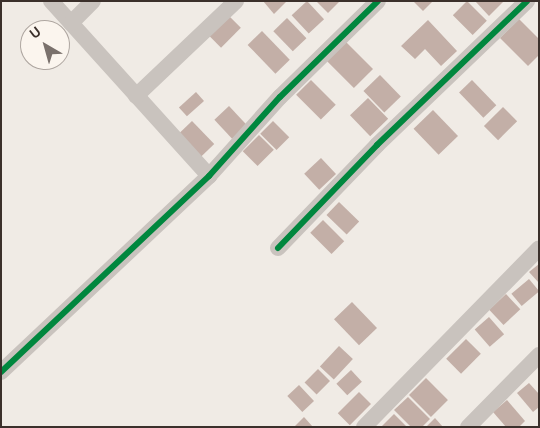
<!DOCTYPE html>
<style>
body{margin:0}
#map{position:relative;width:540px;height:428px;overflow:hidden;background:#f0ebe5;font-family:Overpass,sans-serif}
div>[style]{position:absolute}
.building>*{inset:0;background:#c3afa7;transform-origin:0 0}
.minor>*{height:16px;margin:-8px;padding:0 8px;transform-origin:8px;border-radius:8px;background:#c9c3be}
.cycleway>*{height:6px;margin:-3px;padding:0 3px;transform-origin:3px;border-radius:3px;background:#00873e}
span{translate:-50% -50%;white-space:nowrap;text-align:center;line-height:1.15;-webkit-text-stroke:4px #fbf5ee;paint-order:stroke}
.frame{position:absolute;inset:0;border:2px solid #3b302b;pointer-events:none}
.north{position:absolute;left:20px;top:20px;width:50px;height:50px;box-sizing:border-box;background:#fbf5ee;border:1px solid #aea6a0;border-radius:50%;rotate:322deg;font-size:14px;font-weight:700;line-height:20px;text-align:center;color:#3b302b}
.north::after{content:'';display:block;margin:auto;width:18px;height:22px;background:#7a716c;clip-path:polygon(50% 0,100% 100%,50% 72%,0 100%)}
</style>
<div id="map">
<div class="building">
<div style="clip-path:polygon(263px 1px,287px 1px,274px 14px)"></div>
<div style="left:307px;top:1px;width:25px;height:21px;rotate:47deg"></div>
<div style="clip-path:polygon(316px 1px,340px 1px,328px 13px)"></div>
<div style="clip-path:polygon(413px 1px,433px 1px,423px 11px)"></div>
<div style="left:467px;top:1px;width:28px;height:20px;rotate:45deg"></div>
<div style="clip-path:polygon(475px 1px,504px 1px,489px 16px)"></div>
<div style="left:226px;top:13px;width:21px;height:28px;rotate:45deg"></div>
<div style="left:287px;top:18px;width:28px;height:19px;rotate:46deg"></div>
<div style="clip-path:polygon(519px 19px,539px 39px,539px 55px,528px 66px,500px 38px)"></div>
<div style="clip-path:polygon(428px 20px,457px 51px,441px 66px,425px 49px,415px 59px,401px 46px)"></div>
<div style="left:262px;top:31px;width:40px;height:20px;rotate:46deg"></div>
<div style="left:344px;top:40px;width:41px;height:27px;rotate:45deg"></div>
<div style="left:380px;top:75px;width:30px;height:23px;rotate:46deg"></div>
<div style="left:311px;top:80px;width:35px;height:21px;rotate:45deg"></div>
<div style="left:472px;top:80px;width:35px;height:18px;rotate:46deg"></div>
<div style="left:196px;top:92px;width:12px;height:23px;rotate:48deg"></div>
<div style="left:368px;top:98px;width:29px;height:25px;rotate:46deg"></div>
<div style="left:229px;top:106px;width:26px;height:20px;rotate:47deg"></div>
<div style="left:503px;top:107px;width:20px;height:27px;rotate:45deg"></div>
<div style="left:433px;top:110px;width:36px;height:27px;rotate:46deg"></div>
<div style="left:192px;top:121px;width:32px;height:21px;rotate:46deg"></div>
<div style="left:273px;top:121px;width:23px;height:18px;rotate:45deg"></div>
<div style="left:259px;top:135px;width:21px;height:23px;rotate:45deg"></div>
<div style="left:321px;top:158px;width:22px;height:23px;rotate:47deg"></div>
<div style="left:339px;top:202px;width:28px;height:18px;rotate:44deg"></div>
<div style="left:323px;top:220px;width:30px;height:18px;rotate:45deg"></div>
<div style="clip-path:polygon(539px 264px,539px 283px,529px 272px)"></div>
<div style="left:529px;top:279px;width:16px;height:23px;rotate:50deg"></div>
<div style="left:506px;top:294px;width:21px;height:23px;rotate:47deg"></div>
<div style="left:352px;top:302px;width:36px;height:25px;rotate:46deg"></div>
<div style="left:489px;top:317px;width:23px;height:19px;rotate:49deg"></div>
<div style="left:466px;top:339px;width:21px;height:28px;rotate:45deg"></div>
<div style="left:339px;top:346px;width:19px;height:28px;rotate:43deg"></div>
<div style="left:318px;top:369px;width:17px;height:19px;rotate:45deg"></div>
<div style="left:351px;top:370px;width:16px;height:20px;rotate:47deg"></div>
<div style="left:426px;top:378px;width:31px;height:24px;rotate:45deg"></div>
<div style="clip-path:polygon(529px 383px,539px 394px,539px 407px,533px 412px,517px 393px)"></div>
<div style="left:299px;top:385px;width:22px;height:16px;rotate:47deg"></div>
<div style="left:359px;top:392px;width:17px;height:30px;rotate:45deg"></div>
<div style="clip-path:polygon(408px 397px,430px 419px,422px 427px,411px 427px,394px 410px)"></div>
<div style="clip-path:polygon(507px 400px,525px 421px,519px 427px,506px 427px,493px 412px)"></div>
<div style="clip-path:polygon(394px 414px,407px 427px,381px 427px)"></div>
<div style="clip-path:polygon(304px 417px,313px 427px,294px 427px)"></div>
<div style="clip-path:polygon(435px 418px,443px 427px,426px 427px)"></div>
</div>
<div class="minor">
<div style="left:51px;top:1px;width:236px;rotate:47.9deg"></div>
<div style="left:71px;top:23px;width:31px;rotate:-45deg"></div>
<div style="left:136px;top:96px;width:138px;rotate:-43.5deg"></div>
<div style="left:278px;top:248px;width:143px;rotate:-46.1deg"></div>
<div style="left:377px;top:145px;width:208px;rotate:-43.8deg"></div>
<div style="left:1px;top:372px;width:286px;rotate:-43.3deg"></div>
<div style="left:209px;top:176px;width:106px;rotate:-48.1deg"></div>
<div style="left:280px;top:97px;width:137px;rotate:-44.4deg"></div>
<div style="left:364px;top:427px;width:250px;rotate:-45.6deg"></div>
<div style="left:468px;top:427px;width:101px;rotate:-45.4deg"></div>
</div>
<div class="cycleway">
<div style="left:278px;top:248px;width:143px;rotate:-46.1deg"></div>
<div style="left:377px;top:145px;width:208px;rotate:-43.8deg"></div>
<div style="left:1px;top:372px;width:286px;rotate:-43.3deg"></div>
<div style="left:209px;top:176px;width:106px;rotate:-48.1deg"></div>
<div style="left:280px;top:97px;width:137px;rotate:-44.4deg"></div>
</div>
<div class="frame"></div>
<div class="north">U</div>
</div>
